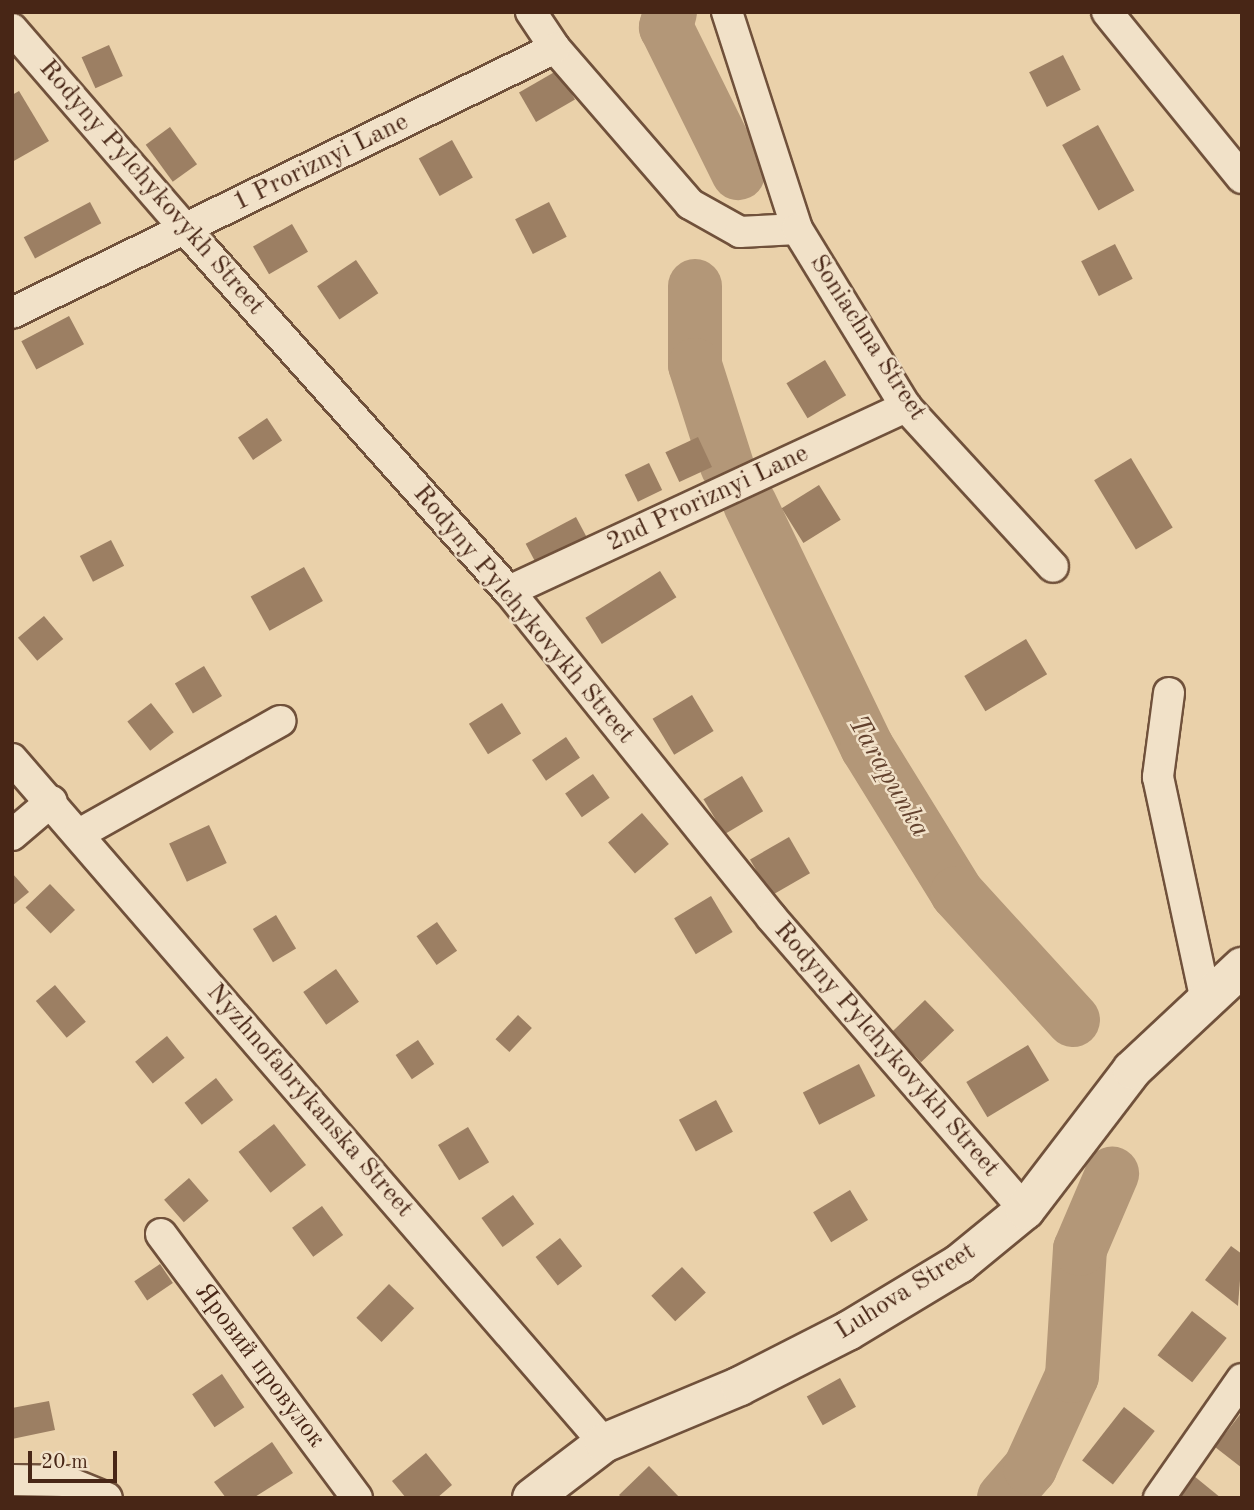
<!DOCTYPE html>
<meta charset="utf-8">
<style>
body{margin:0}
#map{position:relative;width:1254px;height:1510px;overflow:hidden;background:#ead1aa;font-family:"Old Standard TT",serif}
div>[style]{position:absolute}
.river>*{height:54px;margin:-27px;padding:0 27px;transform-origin:27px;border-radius:27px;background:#b39778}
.building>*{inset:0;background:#9c7f63;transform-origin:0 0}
.roads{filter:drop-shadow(2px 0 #70513b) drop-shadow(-2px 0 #70513b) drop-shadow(0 2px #70513b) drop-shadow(0 -2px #70513b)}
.minor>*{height:30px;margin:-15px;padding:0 15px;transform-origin:15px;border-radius:15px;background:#f1e1c8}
.tertiary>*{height:38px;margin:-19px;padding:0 19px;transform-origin:19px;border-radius:19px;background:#f1e1c8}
span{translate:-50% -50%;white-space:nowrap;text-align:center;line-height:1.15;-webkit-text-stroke:5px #f1e1c8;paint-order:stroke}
.street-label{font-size:26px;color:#482616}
.water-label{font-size:28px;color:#63422e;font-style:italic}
.frame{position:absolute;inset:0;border:14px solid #482616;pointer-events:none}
.scale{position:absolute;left:28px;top:1451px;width:89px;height:32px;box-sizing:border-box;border:4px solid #482616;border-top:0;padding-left:9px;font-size:21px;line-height:24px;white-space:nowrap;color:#482616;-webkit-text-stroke:5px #f1e1c8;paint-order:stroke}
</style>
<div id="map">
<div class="river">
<div style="left:670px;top:12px;width:16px;rotate:105deg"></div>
<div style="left:666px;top:27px;width:163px;rotate:63.7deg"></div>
<div style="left:695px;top:286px;width:79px;rotate:90deg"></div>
<div style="left:695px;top:365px;width:106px;rotate:72.4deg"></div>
<div style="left:750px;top:504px;width:270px;rotate:64.3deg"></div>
<div style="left:867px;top:747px;width:172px;rotate:58.3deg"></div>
<div style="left:957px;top:893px;width:172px;rotate:47.6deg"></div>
<div style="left:1004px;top:1498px;width:40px;rotate:-49deg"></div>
<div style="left:1030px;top:1468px;width:101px;rotate:-65.5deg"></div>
<div style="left:1072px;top:1376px;width:127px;rotate:-86.4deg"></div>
<div style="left:1080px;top:1249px;width:82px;rotate:-66.9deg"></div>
</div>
<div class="building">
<div style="left:109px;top:45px;width:34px;height:30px;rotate:66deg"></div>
<div style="left:1063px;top:55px;width:39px;height:38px;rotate:63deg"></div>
<div style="left:558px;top:70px;width:34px;height:45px;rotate:60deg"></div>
<div style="clip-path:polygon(19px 91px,49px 141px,12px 162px,12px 95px)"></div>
<div style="left:1098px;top:125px;width:75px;height:41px;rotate:61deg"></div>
<div style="left:170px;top:127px;width:46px;height:30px;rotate:54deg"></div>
<div style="left:452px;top:140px;width:43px;height:38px;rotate:61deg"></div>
<div style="left:90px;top:202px;width:24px;height:75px;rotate:62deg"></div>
<div style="left:549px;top:202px;width:39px;height:38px;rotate:63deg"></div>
<div style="left:292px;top:224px;width:32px;height:45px;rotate:60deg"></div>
<div style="left:1115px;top:244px;width:39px;height:38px;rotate:63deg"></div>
<div style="left:356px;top:260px;width:40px;height:47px;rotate:56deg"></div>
<div style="left:69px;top:316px;width:32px;height:54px;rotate:62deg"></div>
<div style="left:825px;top:360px;width:41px;height:45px;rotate:59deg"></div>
<div style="left:267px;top:418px;width:27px;height:35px;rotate:56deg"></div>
<div style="left:698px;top:437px;width:33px;height:36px;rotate:65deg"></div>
<div style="left:1131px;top:458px;width:81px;height:43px;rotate:59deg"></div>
<div style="left:649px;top:463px;width:30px;height:27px;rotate:64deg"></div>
<div style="left:819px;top:485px;width:41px;height:44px;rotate:58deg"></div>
<div style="left:576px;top:517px;width:24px;height:57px;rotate:62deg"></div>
<div style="left:111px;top:540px;width:29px;height:35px;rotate:63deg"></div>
<div style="left:304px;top:567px;width:39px;height:61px;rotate:61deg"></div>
<div style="left:660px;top:571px;width:31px;height:88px;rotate:58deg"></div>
<div style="left:44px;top:616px;width:30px;height:34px;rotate:50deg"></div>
<div style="left:1026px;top:639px;width:41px;height:72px;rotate:59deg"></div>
<div style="left:204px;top:666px;width:35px;height:34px;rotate:59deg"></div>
<div style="left:692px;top:695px;width:42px;height:46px;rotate:59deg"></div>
<div style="left:151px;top:703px;width:37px;height:30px;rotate:52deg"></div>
<div style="left:502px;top:703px;width:36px;height:39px;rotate:58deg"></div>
<div style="left:566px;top:737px;width:25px;height:41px;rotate:56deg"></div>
<div style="left:593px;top:774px;width:29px;height:34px;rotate:55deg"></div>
<div style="left:742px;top:776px;width:41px;height:45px;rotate:59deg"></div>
<div style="left:642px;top:813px;width:41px;height:45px;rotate:49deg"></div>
<div style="left:209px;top:825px;width:42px;height:44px;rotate:65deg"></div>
<div style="left:789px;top:837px;width:42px;height:45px;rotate:60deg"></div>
<div style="clip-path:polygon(12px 873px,29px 892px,12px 906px)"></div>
<div style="left:50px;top:884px;width:36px;height:34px;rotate:46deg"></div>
<div style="left:711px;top:896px;width:42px;height:43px;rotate:59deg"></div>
<div style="left:276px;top:915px;width:39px;height:27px;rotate:59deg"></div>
<div style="left:437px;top:922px;width:35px;height:25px;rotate:55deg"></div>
<div style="left:336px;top:969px;width:40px;height:40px;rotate:55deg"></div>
<div style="left:55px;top:985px;width:48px;height:25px;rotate:50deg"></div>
<div style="left:925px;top:1000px;width:42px;height:46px;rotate:46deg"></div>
<div style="left:518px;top:1015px;width:19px;height:33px;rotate:43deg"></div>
<div style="left:167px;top:1036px;width:28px;height:41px;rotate:51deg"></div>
<div style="left:418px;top:1040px;width:29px;height:27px;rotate:56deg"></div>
<div style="left:1028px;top:1045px;width:41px;height:72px;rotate:59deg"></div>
<div style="left:859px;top:1064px;width:36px;height:63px;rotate:63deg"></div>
<div style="left:216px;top:1078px;width:28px;height:40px;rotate:52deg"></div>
<div style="left:716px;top:1100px;width:36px;height:42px;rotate:62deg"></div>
<div style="left:274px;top:1124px;width:52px;height:45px;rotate:52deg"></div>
<div style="left:468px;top:1127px;width:41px;height:35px;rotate:59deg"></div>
<div style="left:189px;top:1178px;width:30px;height:33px;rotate:49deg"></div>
<div style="left:850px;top:1190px;width:35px;height:43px;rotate:59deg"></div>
<div style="left:513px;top:1195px;width:36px;height:39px;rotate:54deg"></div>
<div style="left:322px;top:1206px;width:36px;height:37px;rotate:54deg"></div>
<div style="left:560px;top:1238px;width:36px;height:31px;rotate:52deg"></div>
<div style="clip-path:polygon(1231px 1246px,1242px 1254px,1238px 1306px,1205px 1280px)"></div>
<div style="left:160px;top:1264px;width:23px;height:31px;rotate:56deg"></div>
<div style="left:682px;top:1267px;width:35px;height:42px;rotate:47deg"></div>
<div style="left:389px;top:1284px;width:35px;height:47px;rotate:44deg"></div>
<div style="left:1192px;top:1311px;width:44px;height:56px;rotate:38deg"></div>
<div style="left:222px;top:1374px;width:40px;height:36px;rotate:56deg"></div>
<div style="left:840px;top:1378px;width:33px;height:38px;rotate:61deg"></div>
<div style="clip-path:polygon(49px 1401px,55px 1430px,12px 1439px,12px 1408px)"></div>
<div style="left:1124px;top:1407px;width:39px;height:68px;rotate:38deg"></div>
<div style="clip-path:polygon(1242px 1412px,1242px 1468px,1215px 1447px)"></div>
<div style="clip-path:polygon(272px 1442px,293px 1473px,253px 1498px,226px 1498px,214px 1482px)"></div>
<div style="clip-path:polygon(426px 1453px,452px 1485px,437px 1498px,406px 1498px,392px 1481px)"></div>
<div style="clip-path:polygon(649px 1466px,680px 1498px,622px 1498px,619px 1495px)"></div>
<div style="clip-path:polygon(1194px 1476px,1221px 1498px,1177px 1498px)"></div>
</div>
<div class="roads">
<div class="minor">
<div style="left:531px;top:12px;width:43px;rotate:56.3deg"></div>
<div style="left:555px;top:48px;width:206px;rotate:49.1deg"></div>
<div style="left:690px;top:204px;width:57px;rotate:29.2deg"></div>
<div style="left:740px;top:232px;width:57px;rotate:-3deg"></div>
<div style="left:727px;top:12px;width:228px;rotate:72.1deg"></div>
<div style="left:797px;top:229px;width:209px;rotate:58.5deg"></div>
<div style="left:906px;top:407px;width:217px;rotate:47.4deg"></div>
<div style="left:1107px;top:12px;width:214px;rotate:50.9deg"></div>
<div style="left:12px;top:29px;width:264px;rotate:49.1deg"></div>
<div style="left:185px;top:229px;width:486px;rotate:48.2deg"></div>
<div style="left:509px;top:591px;width:418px;rotate:51.2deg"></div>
<div style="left:771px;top:917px;width:388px;rotate:49.1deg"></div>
<div style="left:12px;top:313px;width:604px;rotate:-26.01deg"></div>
<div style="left:509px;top:591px;width:438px;rotate:-24.9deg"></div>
<div style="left:1169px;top:693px;width:85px;rotate:97.5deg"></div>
<div style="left:1158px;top:777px;width:225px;rotate:77.9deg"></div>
<div style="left:12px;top:759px;width:905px;rotate:49.12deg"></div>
<div style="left:79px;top:834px;width:231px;rotate:-29.3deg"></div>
<div style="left:12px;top:835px;width:52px;rotate:-40.4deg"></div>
<div style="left:161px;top:1234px;width:329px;rotate:53.4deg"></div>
<div style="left:12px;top:1480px;width:53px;rotate:1.1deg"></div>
<div style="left:65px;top:1481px;width:45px;rotate:22deg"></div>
<div style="left:1159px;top:1498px;width:145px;rotate:-55.1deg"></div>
</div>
<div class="tertiary">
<div style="left:532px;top:1498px;width:91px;rotate:-37.4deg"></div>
<div style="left:604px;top:1443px;width:147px;rotate:-22.7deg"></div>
<div style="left:740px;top:1386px;width:121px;rotate:-27deg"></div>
<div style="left:848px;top:1331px;width:130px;rotate:-31.1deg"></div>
<div style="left:959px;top:1264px;width:85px;rotate:-39.3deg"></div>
<div style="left:1025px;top:1210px;width:176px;rotate:-52.6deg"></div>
<div style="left:1132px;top:1070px;width:151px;rotate:-43.1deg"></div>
</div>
</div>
<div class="street-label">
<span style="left:321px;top:163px;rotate:-26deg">1 Proriznyi Lane</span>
<span style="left:151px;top:188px;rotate:49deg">Rodyny Pylchykovykh Street</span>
<span style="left:867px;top:338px;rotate:57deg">Soniachna Street</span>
<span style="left:708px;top:499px;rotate:-25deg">2nd Proriznyi Lane</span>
<span style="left:523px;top:615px;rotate:50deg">Rodyny Pylchykovykh Street</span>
<span style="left:886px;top:1050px;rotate:49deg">Rodyny Pylchykovykh Street</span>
<span style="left:309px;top:1101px;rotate:49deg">Nyzhnofabrykanska Street</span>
<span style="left:906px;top:1292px;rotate:-32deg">Luhova Street</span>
<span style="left:259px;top:1366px;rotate:53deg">Яровий провулок</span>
</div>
<div class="water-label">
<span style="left:888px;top:777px;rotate:60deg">Tarapunka</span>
</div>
<div class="frame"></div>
<div class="scale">20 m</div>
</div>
